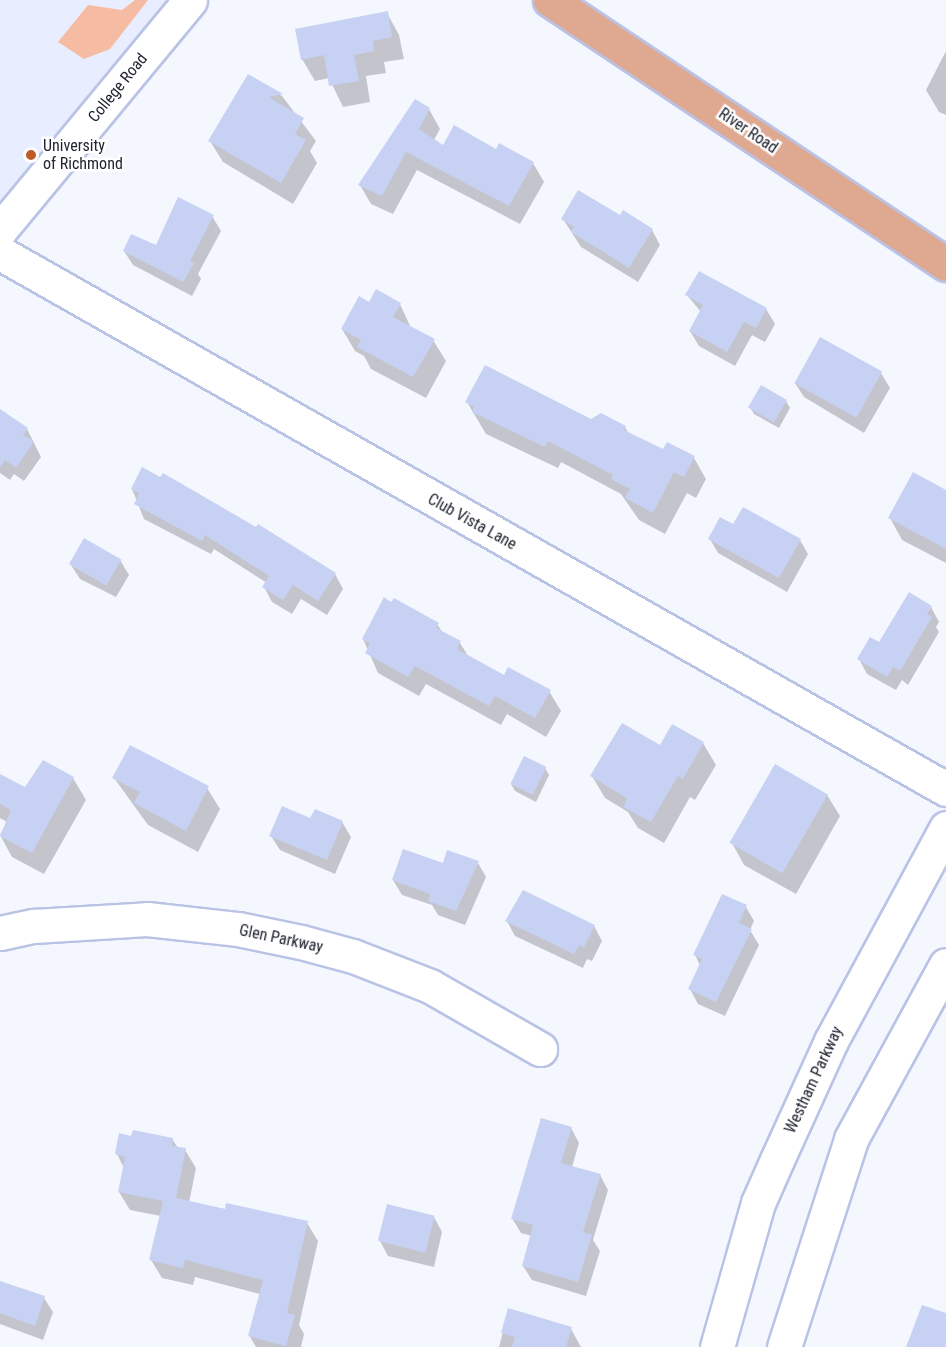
<!DOCTYPE html>
<style>
body{margin:0}
#map{position:relative;width:946px;height:1347px;overflow:hidden;background:#f5f7ff;font-family:"Roboto Condensed",sans-serif}
div>[style]{position:absolute}
.built>*{inset:0;background:#e8eeff}
.green>*{inset:0;background:#f5bca3}
.shadow>*{inset:0;background:#0003}
.building>*{inset:0;background:#c7d1f4;transform-origin:0 0}
.roads{filter:drop-shadow(2px 0 #b9c3e6) drop-shadow(-2px 0 #b9c3e6) drop-shadow(0 2px #b9c3e6) drop-shadow(0 -2px #b9c3e6)}
.minor>*{height:33px;margin:-16.5px;padding:0 16.5px;transform-origin:16.5px;border-radius:16.5px;background:#fff}
.major>*{height:33px;margin:-16.5px;padding:0 16.5px;transform-origin:16.5px;border-radius:16.5px;background:#dfa991}
.dots>*{width:16px;height:16px;translate:-50% -50%;box-sizing:border-box;border:3px solid #fff;border-radius:50%}
span{translate:-50% -50%;white-space:nowrap;text-align:center;line-height:1.15;-webkit-text-stroke:5px #fff;paint-order:stroke}
.street-label{font-size:16px;color:#202431}
.poi-label{font-size:16px;color:#202431}
.left{translate:0 -50%;text-align:left}
</style>
<div id="map">
<div class="built">
<div style="clip-path:polygon(0 0,190px 0,0 230px)"></div>
</div>
<div class="green">
<div style="clip-path:polygon(135px 0,148px 0,110px 49px,84px 59px,58px 42px,88px 5px,122px 10px)"></div>
</div>
<div class="shadow">
<div style="clip-path:polygon(387px 13px,399px 35px,404px 59px,384px 62px,386px 73px,366px 76px,370px 102px,343px 107px,329px 78px,315px 81px,302px 59px)"></div>
<div style="clip-path:polygon(946px 51px,946px 115px,939px 112px,926px 90px)"></div>
<div style="clip-path:polygon(248px 76px,282px 96px,316px 141px,310px 151px,317px 163px,293px 204px,223px 162px,210px 141px)"></div>
<div style="clip-path:polygon(429px 109px,440px 129px,434px 140px,444px 147px,496px 151px,533px 163px,544px 182px,520px 224px,417px 170px,393px 214px,371px 204px,360px 185px)"></div>
<div style="clip-path:polygon(212px 216px,221px 231px,198px 274px,201px 279px,192px 296px,133px 265px,124px 251px,157px 247px)"></div>
<div style="clip-path:polygon(620px 218px,652px 230px,660px 245px,638px 282px,581px 247px,563px 219px)"></div>
<div style="clip-path:polygon(700px 273px,766px 309px,775px 324px,765px 342px,752px 335px,735px 366px,699px 346px,690px 331px,701px 312px,687px 295px)"></div>
<div style="clip-path:polygon(370px 304px,400px 304px,411px 328px,433px 340px,446px 361px,426px 398px,371px 369px,364px 356px,355px 351px,342px 329px)"></div>
<div style="clip-path:polygon(821px 339px,881px 373px,890px 388px,864px 433px,804px 397px,795px 383px)"></div>
<div style="clip-path:polygon(786px 401px,790px 408px,779px 428px,754px 414px,750px 407px)"></div>
<div style="clip-path:polygon(467px 402px,625px 427px,629px 434px,664px 451px,694px 458px,706px 479px,696px 498px,687px 493px,665px 534px,639px 520px,621px 494px,561px 462px,558px 468px,486px 434px)"></div>
<div style="clip-path:polygon(0 411px,27px 429px,41px 457px,24px 481px,14px 474px,10px 480px,0 473px)"></div>
<div style="clip-path:polygon(132px 489px,335px 574px,343px 589px,327px 615px,301px 599px,292px 614px,272px 602px,264px 587px,267px 583px,214px 549px,211px 554px,144px 519px)"></div>
<div style="clip-path:polygon(946px 492px,946px 563px,902px 540px,890px 518px)"></div>
<div style="clip-path:polygon(710px 539px,800px 540px,808px 554px,787px 592px,718px 553px)"></div>
<div style="clip-path:polygon(120px 560px,129px 575px,116px 597px,80px 579px,71px 565px)"></div>
<div style="clip-path:polygon(931px 607px,939px 622px,936px 627px,939px 632px,908px 685px,902px 680px,896px 690px,867px 674px,859px 659px)"></div>
<div style="clip-path:polygon(437px 624px,443px 633px,460px 643px,468px 656px,505px 677px,549px 691px,561px 711px,546px 737px,507px 714px,501px 725px,426px 684px,419px 696px,378px 673px,363px 639px)"></div>
<div style="clip-path:polygon(703px 743px,716px 765px,695px 800px,690px 797px,664px 843px,638px 828px,628px 812px,605px 798px,592px 776px,661px 747px)"></div>
<div style="clip-path:polygon(545px 768px,549px 775px,536px 802px,515px 791px,511px 784px)"></div>
<div style="clip-path:polygon(0 775px,25px 789px,73px 778px,86px 800px,44px 874px,12px 857px,0 835px,7px 822px,0 818px)"></div>
<div style="clip-path:polygon(114px 778px,207px 788px,220px 809px,198px 852px,148px 825px)"></div>
<div style="clip-path:polygon(827px 795px,840px 816px,796px 894px,744px 865px,732px 843px)"></div>
<div style="clip-path:polygon(311px 820px,342px 822px,351px 837px,335px 874px,280px 850px,271px 836px)"></div>
<div style="clip-path:polygon(478px 863px,486px 877px,465px 925px,438px 915px,432px 905px,402px 895px,393px 880px,443px 865px)"></div>
<div style="clip-path:polygon(746px 907px,754px 921px,750px 930px,759px 945px,725px 1016px,698px 1004px,690px 989px,700px 965px,695px 955px)"></div>
<div style="clip-path:polygon(507px 921px,594px 926px,602px 941px,592px 961px,587px 959px,583px 968px,515px 936px)"></div>
<div style="clip-path:polygon(571px 1128px,579px 1143px,572px 1167px,600px 1175px,608px 1190px,593px 1240px,600px 1251px,586px 1296px,532px 1280px,523px 1266px,532px 1236px,521px 1233px,512px 1218px)"></div>
<div style="clip-path:polygon(172px 1139px,178px 1148px,185px 1150px,196px 1168px,189px 1203px,307px 1223px,318px 1241px,299px 1325px,304px 1334px,301px 1347px,256px 1347px,249px 1335px,260px 1294px,195px 1277px,193px 1285px,162px 1278px,151px 1260px,161px 1216px,130px 1210px,119px 1192px,124px 1168px,117px 1154px)"></div>
<div style="clip-path:polygon(434px 1217px,442px 1232px,434px 1267px,388px 1256px,380px 1241px)"></div>
<div style="clip-path:polygon(0 1282px,44px 1298px,53px 1312px,43px 1340px,0 1324px)"></div>
<div style="clip-path:polygon(509px 1310px,571px 1329px,581px 1347px,499px 1347px)"></div>
</div>
<div class="building">
<div style="clip-path:polygon(388px 11px,392px 37px,373px 41px,374px 51px,354px 55px,359px 81px,329px 86px,324px 55px,301px 60px,295px 29px)"></div>
<div style="clip-path:polygon(248px 74px,283px 94px,268px 97px,304px 118px,295px 134px,306px 140px,281px 183px,208px 141px)"></div>
<div style="clip-path:polygon(415px 99px,430px 108px,419px 129px,443px 145px,454px 125px,496px 149px,499px 143px,534px 162px,509px 206px,406px 152px,382px 196px,358px 185px)"></div>
<div style="clip-path:polygon(578px 190px,620px 215px,623px 210px,653px 229px,629px 268px,571px 232px,574px 227px,561px 219px)"></div>
<div style="clip-path:polygon(178px 197px,214px 215px,190px 261px,194px 263px,183px 282px,123px 251px,131px 234px,156px 245px)"></div>
<div style="clip-path:polygon(699px 271px,767px 308px,756px 328px,744px 322px,727px 352px,689px 331px,703px 305px,685px 295px)"></div>
<div style="clip-path:polygon(376px 289px,401px 303px,393px 317px,435px 339px,413px 377px,357px 347px,361px 340px,341px 329px,359px 296px,369px 302px)"></div>
<div style="left:820px;top:337px;width:71px;height:53px;rotate:29deg"></div>
<div style="clip-path:polygon(485px 365px,591px 419px,601px 413px,626px 426px,624px 430px,663px 449px,667px 442px,695px 456px,684px 477px,674px 472px,653px 513px,625px 498px,630px 489px,611px 479px,613px 475px,548px 441px,545px 447px,472px 412px,474px 407px,465px 402px)"></div>
<div style="left:761px;top:385px;width:30px;height:26px;rotate:30deg"></div>
<div style="clip-path:polygon(0 409px,28px 428px,23px 435px,34px 441px,16px 468px,5px 460px,0 467px)"></div>
<div style="clip-path:polygon(142px 467px,160px 477px,163px 473px,256px 527px,258px 524px,336px 573px,318px 601px,293px 585px,283px 600px,262px 587px,269px 576px,205px 535px,202px 541px,134px 504px,139px 493px,131px 489px)"></div>
<div style="clip-path:polygon(913px 472px,946px 490px,946px 549px,888px 518px)"></div>
<div style="clip-path:polygon(743px 507px,801px 539px,779px 578px,708px 539px,720px 517px,733px 524px)"></div>
<div style="left:84px;top:538px;width:43px;height:30px;rotate:30deg"></div>
<div style="clip-path:polygon(909px 592px,932px 606px,927px 614px,932px 617px,900px 671px,893px 667px,887px 677px,857px 659px,870px 637px,879px 642px)"></div>
<div style="clip-path:polygon(384px 597px,391px 602px,394px 598px,439px 623px,436px 628px,461px 641px,457px 649px,504px 675px,508px 667px,551px 690px,535px 718px,495px 696px,489px 706px,415px 666px,408px 677px,365px 653px,370px 644px,362px 639px)"></div>
<div style="clip-path:polygon(622px 723px,660px 745px,672px 724px,704px 742px,683px 779px,678px 776px,651px 822px,623px 807px,627px 799px,625px 797px,590px 776px)"></div>
<div style="clip-path:polygon(130px 745px,209px 786px,186px 831px,134px 803px,140px 792px,112px 778px)"></div>
<div style="left:524px;top:756px;width:25px;height:31px;rotate:26deg"></div>
<div style="clip-path:polygon(43px 760px,74px 777px,32px 853px,0 836px,11px 810px,0 804px,0 774px,25px 787px)"></div>
<div style="left:775px;top:764px;width:61px;height:91px;rotate:30deg"></div>
<div style="clip-path:polygon(282px 806px,310px 818px,315px 809px,343px 821px,327px 860px,269px 836px)"></div>
<div style="clip-path:polygon(403px 849px,443px 863px,447px 850px,479px 861px,456px 911px,428px 901px,430px 894px,392px 880px)"></div>
<div style="clip-path:polygon(523px 890px,595px 925px,584px 947px,579px 945px,574px 954px,505px 921px)"></div>
<div style="clip-path:polygon(722px 894px,747px 905px,739px 923px,752px 929px,716px 1002px,688px 989px,702px 959px,693px 955px)"></div>
<div style="clip-path:polygon(541px 1118px,572px 1127px,561px 1163px,601px 1174px,583px 1232px,592px 1235px,578px 1282px,522px 1266px,533px 1225px,511px 1219px)"></div>
<div style="clip-path:polygon(133px 1130px,173px 1138px,172px 1146px,186px 1148px,176px 1198px,225px 1209px,226px 1203px,308px 1221px,287px 1313px,295px 1315px,286px 1346px,248px 1336px,263px 1280px,185px 1260px,183px 1268px,149px 1260px,163px 1201px,118px 1192px,125px 1157px,115px 1154px,119px 1133px,131px 1136px)"></div>
<div style="left:387px;top:1204px;width:49px;height:38px;rotate:14deg"></div>
<div style="clip-path:polygon(0 1281px,45px 1296px,35px 1326px,0 1313px)"></div>
<div style="clip-path:polygon(922px 1305px,946px 1313px,946px 1347px,906px 1347px)"></div>
<div style="clip-path:polygon(508px 1308px,572px 1327px,566px 1347px,512px 1347px,515px 1337px,501px 1333px)"></div>
</div>
<div class="roads">
<div class="minor">
<div style="left:0;top:230px;width:298px;rotate:-50.4deg"></div>
<div style="left:0;top:253px;width:1087px;rotate:29.54deg"></div>
<div style="left:0;top:933px;width:35px;rotate:-12deg"></div>
<div style="left:34px;top:926px;width:113px;rotate:-3.5deg"></div>
<div style="left:147px;top:919px;width:92px;rotate:6.3deg"></div>
<div style="left:238px;top:929px;width:64px;rotate:11.7deg"></div>
<div style="left:301px;top:942px;width:54px;rotate:15.1deg"></div>
<div style="left:353px;top:956px;width:83px;rotate:21.3deg"></div>
<div style="left:430px;top:986px;width:127px;rotate:29.8deg"></div>
<div style="left:717px;top:1347px;width:150px;rotate:-74.1deg"></div>
<div style="left:758px;top:1203px;width:47px;rotate:-66.2deg"></div>
<div style="left:777px;top:1160px;width:131px;rotate:-65.6deg"></div>
<div style="left:831px;top:1041px;width:242px;rotate:-61.6deg"></div>
<div style="left:784px;top:1347px;width:219px;rotate:-72.1deg"></div>
<div style="left:851px;top:1139px;width:198px;rotate:-61.4deg"></div>
</div>
<div class="major">
<div style="left:550px;top:0;width:476px;rotate:33.7deg"></div>
</div>
</div>
<div class="dots">
<div style="left:31px;top:155px;background:#bf5a29"></div>
</div>
<div class="street-label">
<span style="left:118px;top:88px;rotate:-51deg">College Road</span>
<span style="left:748px;top:131px;rotate:34deg">River Road</span>
<span style="left:472px;top:522px;rotate:29deg">Club Vista Lane</span>
<span style="left:281px;top:939px;rotate:12deg">Glen Parkway</span>
<span style="left:814px;top:1080px;rotate:-65deg">Westham Parkway</span>
</div>
<div class="poi-label">
<span class="left" style="left:43px;top:155px">University<br>of Richmond</span>
</div>
</div>
